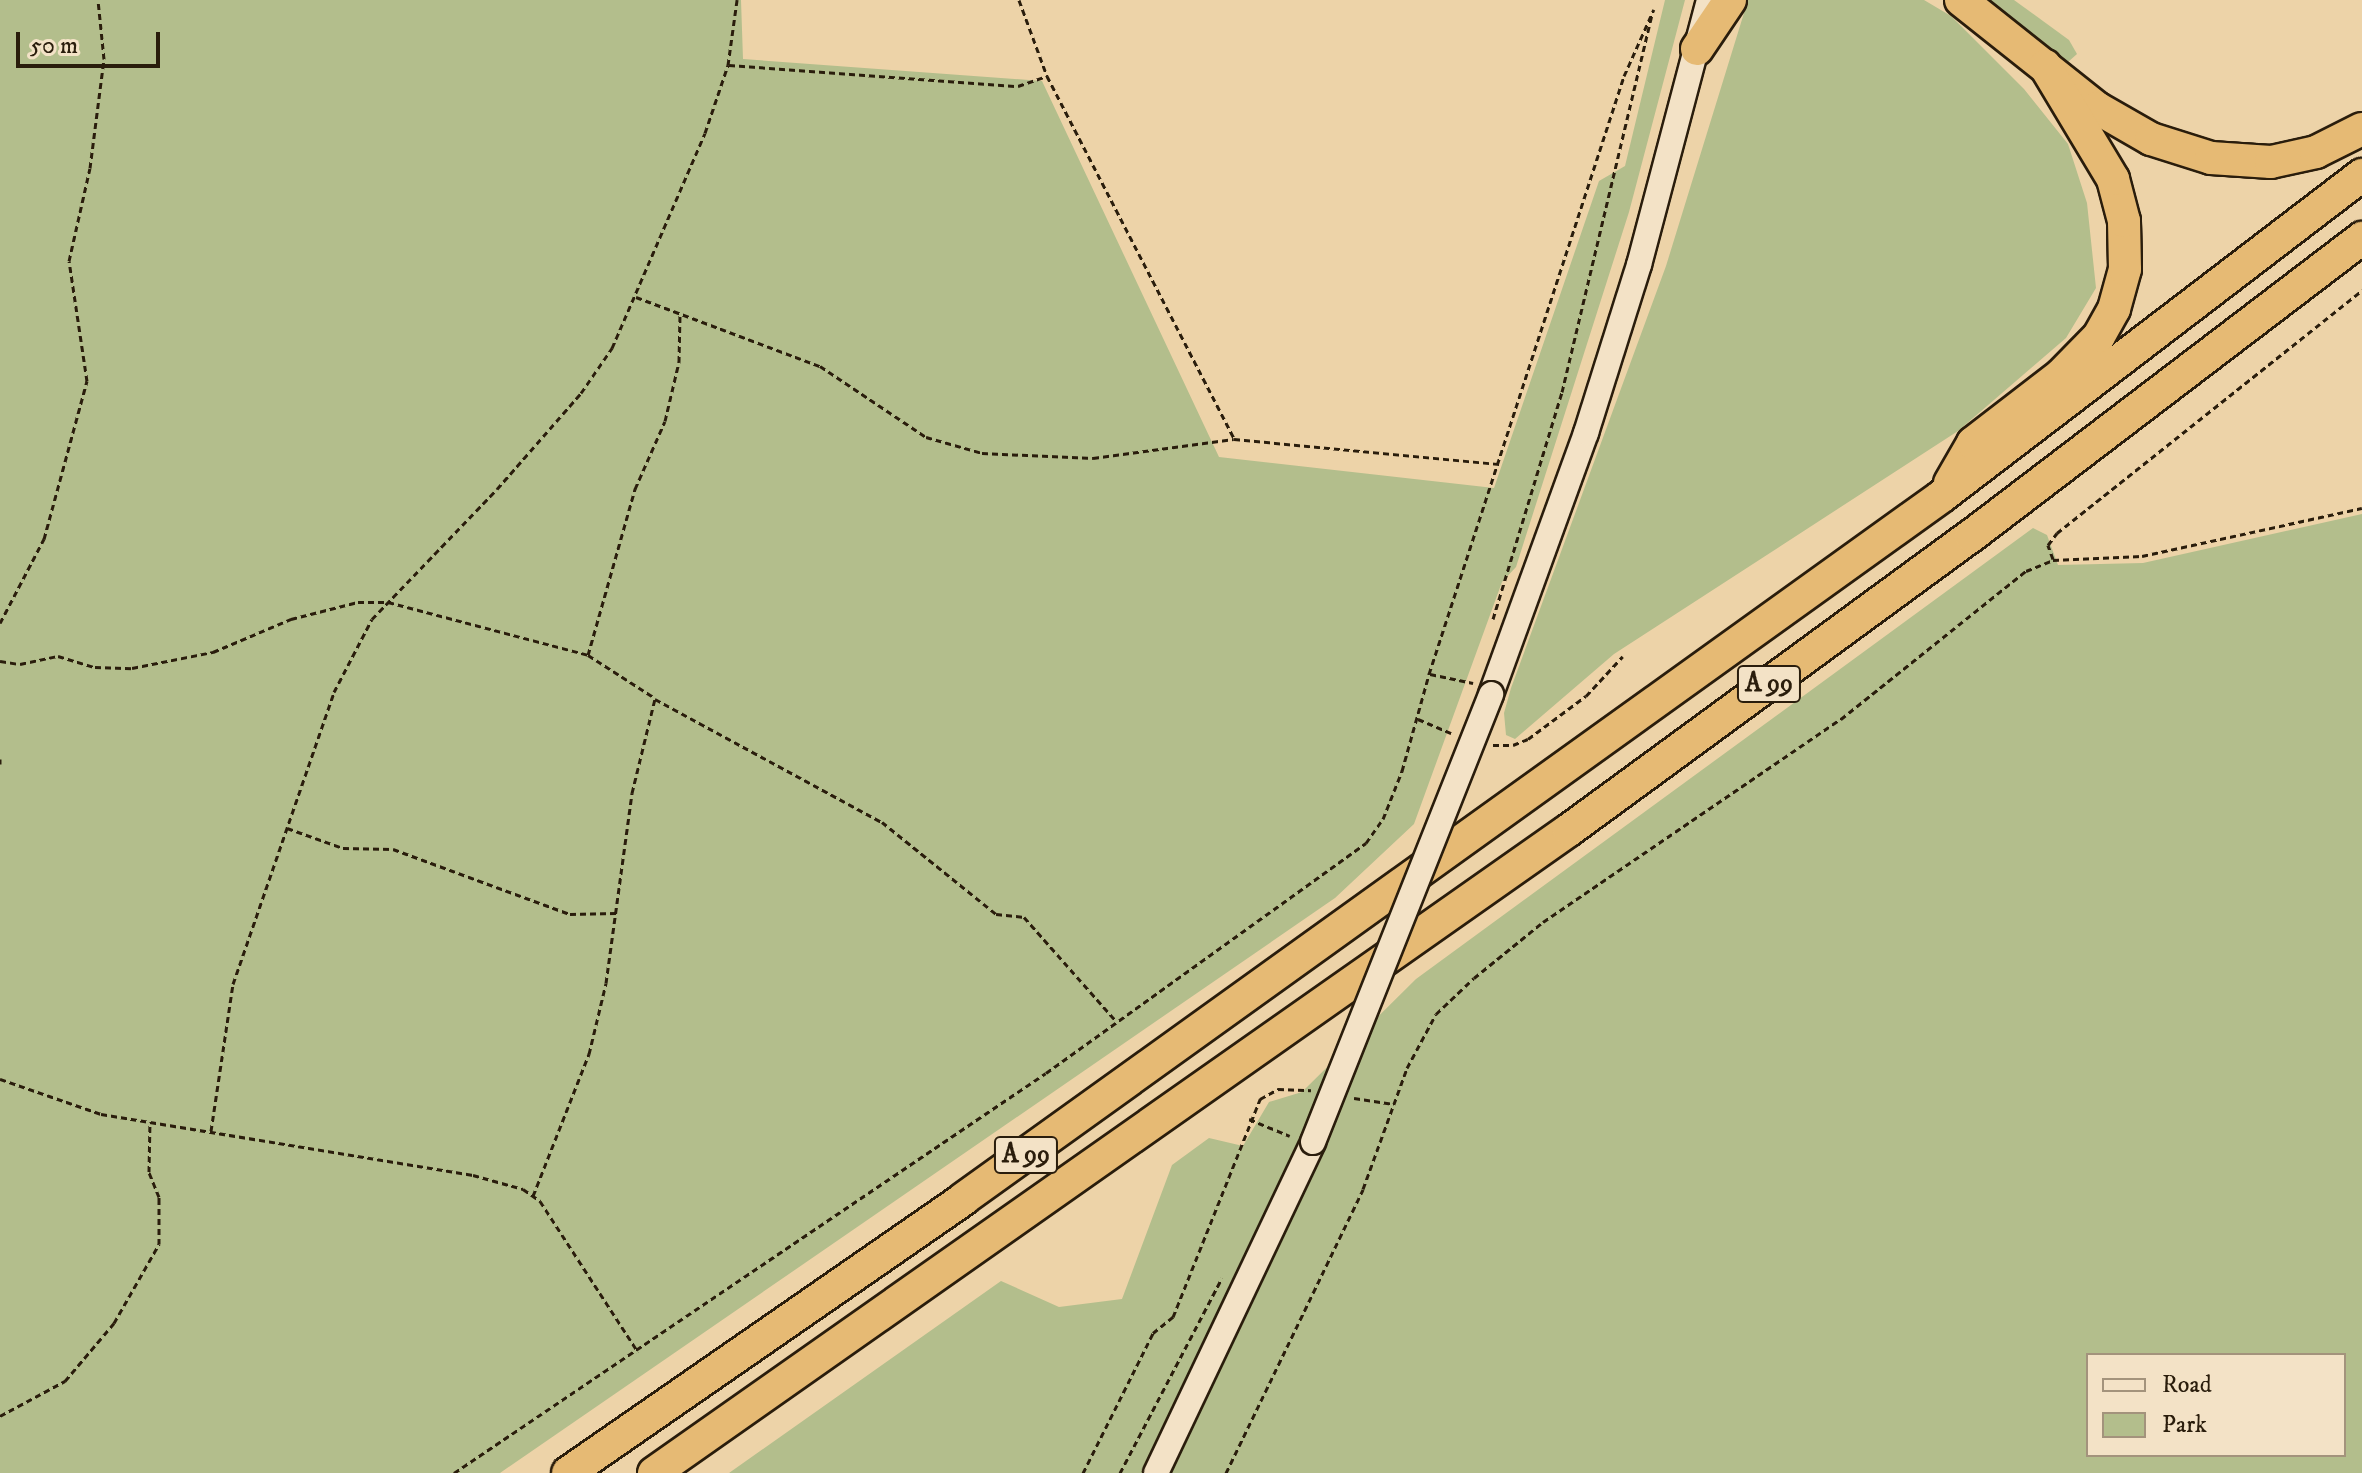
<!DOCTYPE html>
<style>
body{margin:0}
#map{position:relative;width:2362px;height:1473px;overflow:hidden;background:#edd3a8;font-family:"IM FELL DW Pica",serif}
div>[style]{position:absolute}
.green>*{inset:0;background:#b3be8c}
.path>*{height:3px;margin-top:-1.5px;transform-origin:0;background:repeating-linear-gradient(90deg,#2a1d0c 0 6px,transparent 0 10px)}
.roads{filter:drop-shadow(2px 0 #2a1d0c) drop-shadow(-2px 0 #2a1d0c) drop-shadow(0 2px #2a1d0c) drop-shadow(0 -2px #2a1d0c)}
.secondary>*{height:24px;margin:-12px;padding:0 12px;transform-origin:12px;border-radius:12px;background:#f3e2c6}
.highway>*{height:32px;margin:-16px;padding:0 16px;transform-origin:16px;border-radius:16px;background:#e6ba74}
.bridges{filter:drop-shadow(2px 0 #2a1d0c) drop-shadow(-2px 0 #2a1d0c) drop-shadow(0 2px #2a1d0c) drop-shadow(0 -2px #2a1d0c)}
.secondary-bridge>*{height:24px;margin:-12px;padding:0 12px;transform-origin:12px;border-radius:12px;background:#f3e2c6}
span{translate:-50% -50%;white-space:nowrap;text-align:center;line-height:1.15;-webkit-text-stroke:8px #f3e2c6;paint-order:stroke}
.shield-label span{padding:2px 6px;background:#f3e2c6;border:2px solid;border-radius:6px;-webkit-text-stroke-width:0}
.shield-label{font-size:26px;color:#2a1d0c;font-weight:700}
.legend{position:absolute;left:2086px;top:1353px;width:260px;height:104px;box-sizing:border-box;background:#f3e2c6;border:2px solid #a3937c;margin:0;padding:10px 14px;list-style:none;font-size:24px;color:#2a1d0c}
.legend li{display:flex;align-items:center;gap:16px;height:40px}
.legend b{width:40px;border:2px solid #a3937c}
.scale{position:absolute;left:16px;top:32px;width:144px;height:36px;box-sizing:border-box;border:4px solid #2a1d0c;border-top:0;padding-left:10px;font-size:24px;line-height:28px;white-space:nowrap;color:#2a1d0c;-webkit-text-stroke:6px #f3e2c6;paint-order:stroke}
</style>
<div id="map">
<div class="green">
<div style="clip-path:polygon(0 0,741px 0,743px 59px,1042px 81px,1219px 457px,1494px 488px,1599px 181px,1625px 166px,1665px 0,1685px 0,1629px 212px,1516px 567px,1502px 582px,1414px 824px,1335px 898px,500px 1473px,0 1473px)"></div>
<div style="clip-path:polygon(1748px 0,1924px 0,1951px 16px,2024px 89px,2068px 144px,2087px 203px,2096px 288px,2066px 338px,1958px 431px,1614px 654px,1515px 739px,1506px 735px,1504px 713px,1511px 688px,1666px 266px)"></div>
<div style="clip-path:polygon(1989px 0,2014px 0,2069px 40px,2077px 54px,2068px 62px)"></div>
<div style="clip-path:polygon(evenodd,2362px 514px,2362px 1473px,729px 1473px,1001px 1281px,1059px 1307px,1122px 1299px,1172px 1165px,1209px 1138px,1243px 1146px,1269px 1102px,1302px 1092px,1416px 979px,2033px 528px,2047px 535px,2058px 565px,2143px 563px,2362px 514px,2088px 1355px,2344px 1355px,2344px 1455px,2088px 1455px,2088px 1355px)"></div>
</div>
<div class="path">
<div style="left:1019px;top:0;width:81px;rotate:69.8deg"></div>
<div style="left:1047px;top:76px;width:408px;rotate:62.7deg"></div>
<div style="left:1234px;top:439px;width:267px;rotate:5.4deg"></div>
<div style="left:729px;top:65px;width:290px;rotate:4.2deg"></div>
<div style="left:1018px;top:86px;width:31px;rotate:-19deg"></div>
<div style="left:636px;top:297px;width:197px;rotate:20.6deg"></div>
<div style="left:820px;top:366px;width:128px;rotate:33.8deg"></div>
<div style="left:926px;top:437px;width:58px;rotate:15.9deg"></div>
<div style="left:982px;top:453px;width:111px;rotate:2.6deg"></div>
<div style="left:1093px;top:458px;width:142px;rotate:-7.7deg"></div>
<div style="left:2053px;top:559px;width:15px;rotate:-110deg"></div>
<div style="left:2048px;top:545px;width:15px;rotate:-53deg"></div>
<div style="left:2057px;top:533px;width:390px;rotate:-38.5deg"></div>
<div style="left:1493px;top:619px;width:237px;rotate:-73.1deg"></div>
<div style="left:1562px;top:392px;width:388px;rotate:-76.6deg"></div>
<div style="left:0;top:623px;width:95px;rotate:-62.4deg"></div>
<div style="left:44px;top:539px;width:164px;rotate:-74.8deg"></div>
<div style="left:87px;top:381px;width:121px;rotate:-98.5deg"></div>
<div style="left:69px;top:261px;width:95px;rotate:-77.3deg"></div>
<div style="left:90px;top:168px;width:110px;rotate:-82.7deg"></div>
<div style="left:104px;top:59px;width:59px;rotate:-95.8deg"></div>
<div style="left:588px;top:655px;width:173px;rotate:-74.2deg"></div>
<div style="left:635px;top:489px;width:74px;rotate:-66.2deg"></div>
<div style="left:665px;top:421px;width:61px;rotate:-76.7deg"></div>
<div style="left:679px;top:362px;width:49px;rotate:-88.8deg"></div>
<div style="left:0;top:661px;width:20px;rotate:9deg"></div>
<div style="left:20px;top:664px;width:39px;rotate:-12deg"></div>
<div style="left:58px;top:656px;width:39px;rotate:17deg"></div>
<div style="left:95px;top:667px;width:37px;rotate:2deg"></div>
<div style="left:132px;top:668px;width:83px;rotate:-11.2deg"></div>
<div style="left:213px;top:652px;width:85px;rotate:-22.9deg"></div>
<div style="left:291px;top:619px;width:69px;rotate:-14.2deg"></div>
<div style="left:358px;top:602px;width:30px"></div>
<div style="left:388px;top:602px;width:207px;rotate:14.8deg"></div>
<div style="left:588px;top:655px;width:80px;rotate:32.7deg"></div>
<div style="left:1430px;top:674px;width:44px;rotate:11.8deg"></div>
<div style="left:1418px;top:719px;width:36px;rotate:23deg"></div>
<div style="left:1493px;top:745px;width:20px"></div>
<div style="left:1513px;top:745px;width:16px;rotate:-22deg"></div>
<div style="left:1528px;top:739px;width:72px;rotate:-36.6deg"></div>
<div style="left:1586px;top:696px;width:54px;rotate:-47.2deg"></div>
<div style="left:0;top:759px;width:5px;rotate:90deg"></div>
<div style="left:287px;top:828px;width:59px;rotate:19.7deg"></div>
<div style="left:343px;top:848px;width:50px;rotate:1.1deg"></div>
<div style="left:393px;top:849px;width:189px;rotate:20.2deg"></div>
<div style="left:570px;top:914px;width:46px;rotate:-1.2deg"></div>
<div style="left:0;top:1079px;width:107px;rotate:19.1deg"></div>
<div style="left:101px;top:1114px;width:377px;rotate:9.3deg"></div>
<div style="left:473px;top:1175px;width:52px;rotate:15.6deg"></div>
<div style="left:523px;top:1189px;width:21px;rotate:35deg"></div>
<div style="left:540px;top:1201px;width:180px;rotate:57deg"></div>
<div style="left:1354px;top:1098px;width:40px;rotate:8.5deg"></div>
<div style="left:1249px;top:1119px;width:44px;rotate:22.5deg"></div>
<div style="left:211px;top:1131px;width:149px;rotate:-81.5deg"></div>
<div style="left:233px;top:984px;width:309px;rotate:-70.9deg"></div>
<div style="left:334px;top:692px;width:82px;rotate:-62.5deg"></div>
<div style="left:372px;top:619px;width:180px;rotate:-46.1deg"></div>
<div style="left:497px;top:489px;width:128px;rotate:-48.8deg"></div>
<div style="left:581px;top:393px;width:55px;rotate:-55.4deg"></div>
<div style="left:612px;top:348px;width:234px;rotate:-66.6deg"></div>
<div style="left:705px;top:133px;width:72px;rotate:-71.3deg"></div>
<div style="left:728px;top:65px;width:66px;rotate:-82.1deg"></div>
<div style="left:533px;top:1196px;width:153px;rotate:-68.5deg"></div>
<div style="left:589px;top:1054px;width:73px;rotate:-76.5deg"></div>
<div style="left:606px;top:983px;width:192px;rotate:-82.2deg"></div>
<div style="left:632px;top:793px;width:97px;rotate:-76.3deg"></div>
<div style="left:655px;top:699px;width:258px;rotate:28.5deg"></div>
<div style="left:882px;top:822px;width:146px;rotate:38.9deg"></div>
<div style="left:996px;top:914px;width:28px;rotate:6deg"></div>
<div style="left:1024px;top:917px;width:140px;rotate:48.5deg"></div>
<div style="left:0;top:1416px;width:74px;rotate:-28.3deg"></div>
<div style="left:65px;top:1381px;width:76px;rotate:-49.8deg"></div>
<div style="left:114px;top:1323px;width:91px;rotate:-60.3deg"></div>
<div style="left:159px;top:1244px;width:47px;rotate:-90deg"></div>
<div style="left:159px;top:1197px;width:27px;rotate:-112deg"></div>
<div style="left:149px;top:1172px;width:50px;rotate:-88.9deg"></div>
<div style="left:454px;top:1473px;width:714px;rotate:-34.05deg"></div>
<div style="left:1046px;top:1073px;width:394px;rotate:-35.7deg"></div>
<div style="left:1366px;top:843px;width:29px;rotate:-55deg"></div>
<div style="left:1383px;top:819px;width:52px;rotate:-68.4deg"></div>
<div style="left:1402px;top:771px;width:101px;rotate:-74.4deg"></div>
<div style="left:1429px;top:674px;width:629px;rotate:-71.94deg"></div>
<div style="left:1624px;top:76px;width:73px;rotate:-65.9deg"></div>
<div style="left:1083px;top:1473px;width:157px;rotate:-63.4deg"></div>
<div style="left:1153px;top:1333px;width:26px;rotate:-39deg"></div>
<div style="left:1173px;top:1317px;width:235px;rotate:-68.2deg"></div>
<div style="left:1260px;top:1099px;width:21px;rotate:-29deg"></div>
<div style="left:1278px;top:1089px;width:33px;rotate:2deg"></div>
<div style="left:1120px;top:1473px;width:220px;rotate:-62.4deg"></div>
<div style="left:1226px;top:1473px;width:315px;rotate:-64.2deg"></div>
<div style="left:1363px;top:1189px;width:129px;rotate:-70deg"></div>
<div style="left:1407px;top:1068px;width:61px;rotate:-61.8deg"></div>
<div style="left:1436px;top:1014px;width:52px;rotate:-43.5deg"></div>
<div style="left:1474px;top:978px;width:89px;rotate:-39.1deg"></div>
<div style="left:1543px;top:922px;width:361px;rotate:-34.3deg"></div>
<div style="left:1841px;top:719px;width:237px;rotate:-38.7deg"></div>
<div style="left:2026px;top:571px;width:29px;rotate:-22deg"></div>
<div style="left:2053px;top:560px;width:89px;rotate:-2.6deg"></div>
<div style="left:2142px;top:556px;width:225px;rotate:-12.3deg"></div>
</div>
<div class="roads">
<div class="secondary">
<div style="left:1491px;top:694px;width:278px;rotate:-70deg"></div>
<div style="left:1586px;top:433px;width:176px;rotate:-72.5deg"></div>
<div style="left:1639px;top:265px;width:274px;rotate:-75.2deg"></div>
<div style="left:1156px;top:1473px;width:366px;rotate:-64.6deg"></div>
</div>
<div class="highway">
<div style="left:1961px;top:0;width:174px;rotate:38.5deg"></div>
<div style="left:2097px;top:108px;width:62px;rotate:29.9deg"></div>
<div style="left:2151px;top:139px;width:63px;rotate:17.6deg"></div>
<div style="left:2211px;top:158px;width:60px;rotate:3.8deg"></div>
<div style="left:2271px;top:162px;width:46px;rotate:-12.5deg"></div>
<div style="left:2316px;top:152px;width:51px;rotate:-26.6deg"></div>
<div style="left:1697px;top:49px;width:59px;rotate:-56deg"></div>
<div style="left:1950px;top:483px;width:46px;rotate:-60.1deg"></div>
<div style="left:1973px;top:443px;width:111px;rotate:-37.7deg"></div>
<div style="left:2061px;top:375px;width:54px;rotate:-45.7deg"></div>
<div style="left:2099px;top:336px;width:31px;rotate:-61deg"></div>
<div style="left:2114px;top:309px;width:41px;rotate:-74.6deg"></div>
<div style="left:2125px;top:269px;width:48px;rotate:-91.2deg"></div>
<div style="left:2124px;top:221px;width:43px;rotate:-104.7deg"></div>
<div style="left:2113px;top:179px;width:132px;rotate:-121deg"></div>
<div style="left:568px;top:1473px;width:481px;rotate:-34.7deg"></div>
<div style="left:963px;top:1199px;width:1205px;rotate:-35.68deg"></div>
<div style="left:1942px;top:496px;width:529px;rotate:-37.39deg"></div>
<div style="left:654px;top:1473px;width:1118px;rotate:-35.1deg"></div>
<div style="left:1569px;top:830px;width:498px;rotate:-36.2deg"></div>
<div style="left:1971px;top:536px;width:492px;rotate:-37.3deg"></div>
</div>
</div>
<div class="bridges">
<div class="secondary-bridge">
<div style="left:1313px;top:1142px;width:482px;rotate:-68.3deg"></div>
</div>
</div>
<div class="shield-label">
<span style="left:1769px;top:684px">A 99</span>
<span style="left:1026px;top:1155px">A 99</span>
</div>
<ul class="legend">
<li><b style="height:10px;background:#f3e2c6"></b>Road</li>
<li><b style="height:22px;background:#b3be8c"></b>Park</li>
</ul>
<div class="scale">50 m</div>
</div>
